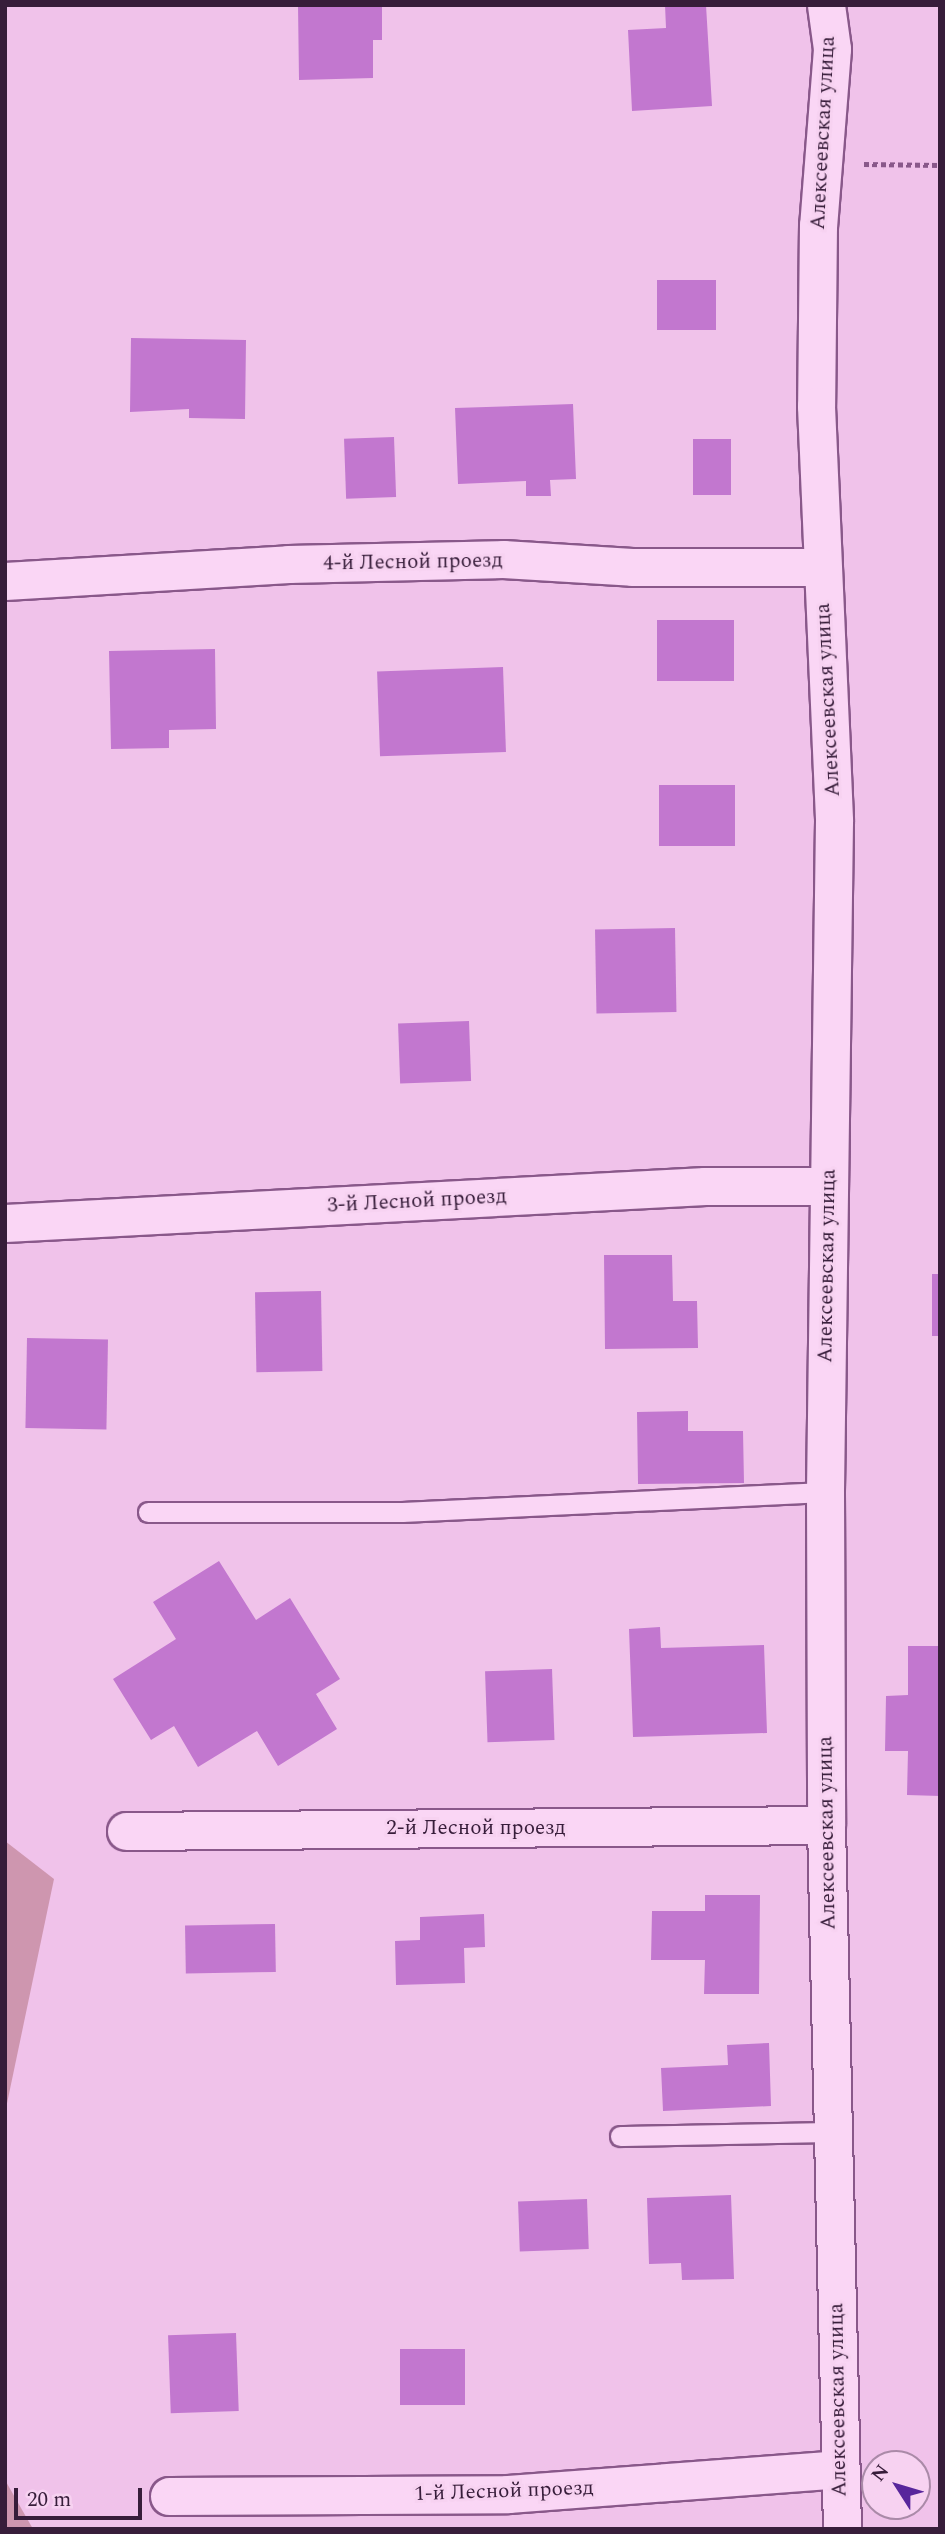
<!DOCTYPE html>
<meta charset="utf-8">
<style>
body{margin:0}
#map{position:relative;width:945px;height:2534px;overflow:hidden;background:#f0c2ea;font-family:Spectral,serif}
div>[style]{position:absolute}
.green>*{inset:0;background:#ce96af}
.building>*{inset:0;background:#c277cf;transform-origin:0 0}
.path>*{height:4.5px;margin-top:-2.25px;transform-origin:0;background:repeating-linear-gradient(90deg,#89588a 0 5px,transparent 0 8.5px)}
.roads{filter:drop-shadow(2px 0 #89588a) drop-shadow(-2px 0 #89588a) drop-shadow(0 2px #89588a) drop-shadow(0 -2px #89588a)}
.lane>*{height:19px;margin:-9.5px;padding:0 9.5px;transform-origin:9.5px;border-radius:9.5px;background:#fad6f5}
.street>*{height:37px;margin:-18.5px;padding:0 18.5px;transform-origin:18.5px;border-radius:18.5px;background:#fad6f5}
span{translate:-50% -50%;white-space:nowrap;text-align:center;line-height:1.15;-webkit-text-stroke:6px #f7d2f1;paint-order:stroke}
.street-label{font-size:21px;color:#371d3a}
.frame{position:absolute;inset:0;border:7px solid #371d3a;pointer-events:none}
.north{position:absolute;left:861px;top:2450px;width:70px;height:70px;box-sizing:border-box;background:#f7d2f1;border:2px solid #aa8aa8;border-radius:50%;rotate:307deg;font-size:19px;font-weight:700;line-height:28px;text-align:center;color:#371d3a}
.north::after{content:'';display:block;margin:auto;width:24px;height:32px;background:#58269c;clip-path:polygon(50% 0,100% 100%,50% 72%,0 100%)}
.scale{position:absolute;left:14px;top:2488px;width:128px;height:32px;box-sizing:border-box;border:4px solid #371d3a;border-top:0;padding-left:9px;font-size:21px;line-height:24px;white-space:nowrap;color:#371d3a;-webkit-text-stroke:5px #f7d2f1;paint-order:stroke}
</style>
<div id="map">
<div class="green">
<div style="clip-path:polygon(5px 1841px,54px 1879px,5px 2113px)"></div>
<div style="clip-path:polygon(5px 2480px,33px 2529px,5px 2529px)"></div>
</div>
<div class="building">
<div style="clip-path:polygon(298px 5px,382px 5px,382px 40px,373px 40px,373px 78px,299px 80px)"></div>
<div style="clip-path:polygon(665px 5px,706px 5px,712px 106px,632px 111px,628px 30px,666px 28px)"></div>
<div style="left:657px;top:280px;width:59px;height:50px"></div>
<div style="clip-path:polygon(131px 338px,246px 340px,245px 419px,189px 418px,189px 409px,130px 412px)"></div>
<div style="clip-path:polygon(573px 404px,576px 479px,550px 480px,551px 496px,526px 496px,526px 481px,458px 484px,455px 408px)"></div>
<div style="left:394px;top:437px;width:60px;height:50px;rotate:88deg"></div>
<div style="left:693px;top:439px;width:38px;height:56px"></div>
<div style="left:657px;top:620px;width:77px;height:61px"></div>
<div style="clip-path:polygon(215px 649px,216px 729px,169px 730px,169px 748px,111px 749px,109px 651px)"></div>
<div style="left:503px;top:667px;width:85px;height:126px;rotate:88deg"></div>
<div style="left:659px;top:785px;width:76px;height:61px"></div>
<div style="left:675px;top:928px;width:84px;height:80px;rotate:89deg"></div>
<div style="left:469px;top:1021px;width:60px;height:71px;rotate:88deg"></div>
<div style="clip-path:polygon(604px 1255px,672px 1255px,673px 1301px,697px 1301px,698px 1348px,605px 1349px)"></div>
<div style="left:932px;top:1274px;width:8px;height:62px"></div>
<div style="left:321px;top:1291px;width:80px;height:66px;rotate:89deg"></div>
<div style="left:27px;top:1338px;width:81px;height:90px;rotate:1deg"></div>
<div style="clip-path:polygon(688px 1411px,688px 1431px,743px 1431px,744px 1483px,638px 1484px,637px 1412px)"></div>
<div style="clip-path:polygon(219px 1561px,256px 1620px,290px 1598px,340px 1679px,316px 1694px,337px 1729px,278px 1766px,257px 1731px,198px 1767px,174px 1726px,151px 1740px,113px 1679px,176px 1639px,153px 1602px)"></div>
<div style="clip-path:polygon(660px 1627px,661px 1648px,764px 1645px,767px 1733px,633px 1737px,629px 1629px)"></div>
<div style="clip-path:polygon(908px 1646px,940px 1646px,940px 1796px,907px 1795px,908px 1751px,885px 1751px,886px 1696px,908px 1695px)"></div>
<div style="left:552px;top:1669px;width:71px;height:67px;rotate:88deg"></div>
<div style="clip-path:polygon(705px 1895px,760px 1895px,759px 1994px,704px 1994px,705px 1960px,651px 1960px,652px 1911px,705px 1911px)"></div>
<div style="clip-path:polygon(484px 1914px,485px 1947px,464px 1948px,465px 1983px,396px 1985px,395px 1941px,420px 1940px,420px 1917px)"></div>
<div style="left:275px;top:1924px;width:48px;height:90px;rotate:89deg"></div>
<div style="clip-path:polygon(769px 2043px,771px 2106px,663px 2111px,661px 2068px,728px 2065px,727px 2045px)"></div>
<div style="clip-path:polygon(731px 2195px,734px 2279px,682px 2280px,681px 2263px,649px 2264px,647px 2198px)"></div>
<div style="left:587px;top:2199px;width:50px;height:69px;rotate:88deg"></div>
<div style="left:236px;top:2333px;width:78px;height:68px;rotate:88deg"></div>
<div style="left:400px;top:2349px;width:65px;height:56px"></div>
</div>
<div class="path">
<div style="left:864px;top:164px;width:76px;rotate:0.8deg"></div>
</div>
<div class="roads">
<div class="lane">
<div style="left:148px;top:1512px;width:254px"></div>
<div style="left:402px;top:1512px;width:423px;rotate:-2.7deg"></div>
<div style="left:620px;top:2136px;width:212px;rotate:-1.1deg"></div>
</div>
<div class="street">
<div style="left:826px;top:5px;width:44px;rotate:82.2deg"></div>
<div style="left:832px;top:49px;width:177px;rotate:94.5deg"></div>
<div style="left:818px;top:225px;width:181px;rotate:90.6deg"></div>
<div style="left:816px;top:406px;width:415px;rotate:87.5deg"></div>
<div style="left:834px;top:821px;width:671px;rotate:90.77deg"></div>
<div style="left:825px;top:1492px;width:333px;rotate:89.8deg"></div>
<div style="left:826px;top:1825px;width:704px;rotate:88.7deg"></div>
<div style="left:5px;top:581px;width:284px;rotate:-3.4deg"></div>
<div style="left:288px;top:564px;width:215px;rotate:-1.3deg"></div>
<div style="left:503px;top:559px;width:129px;rotate:3.5deg"></div>
<div style="left:632px;top:567px;width:190px"></div>
<div style="left:5px;top:1223px;width:701px;rotate:-3.03deg"></div>
<div style="left:705px;top:1186px;width:123px"></div>
<div style="left:126px;top:1831px;width:700px;rotate:-0.49deg"></div>
<div style="left:169px;top:2496px;width:339px;rotate:-0.3deg"></div>
<div style="left:508px;top:2494px;width:331px;rotate:-4.3deg"></div>
</div>
</div>
<div class="street-label">
<span style="left:823px;top:133px;rotate:-87deg">Алексеевская улица</span>
<span style="left:413px;top:562px;rotate:-1deg">4-й Лесной проезд</span>
<span style="left:828px;top:700px;rotate:-93deg">Алексеевская улица</span>
<span style="left:417px;top:1201px;rotate:-3deg">3-й Лесной проезд</span>
<span style="left:827px;top:1266px;rotate:-89deg">Алексеевская улица</span>
<span style="left:476px;top:1828px">2-й Лесной проезд</span>
<span style="left:827px;top:1833px;rotate:-91deg">Алексеевская улица</span>
<span style="left:838px;top:2400px;rotate:-91deg">Алексеевская улица</span>
<span style="left:504px;top:2491px;rotate:-2deg">1-й Лесной проезд</span>
</div>
<div class="frame"></div>
<div class="north">N</div>
<div class="scale">20 m</div>
</div>
